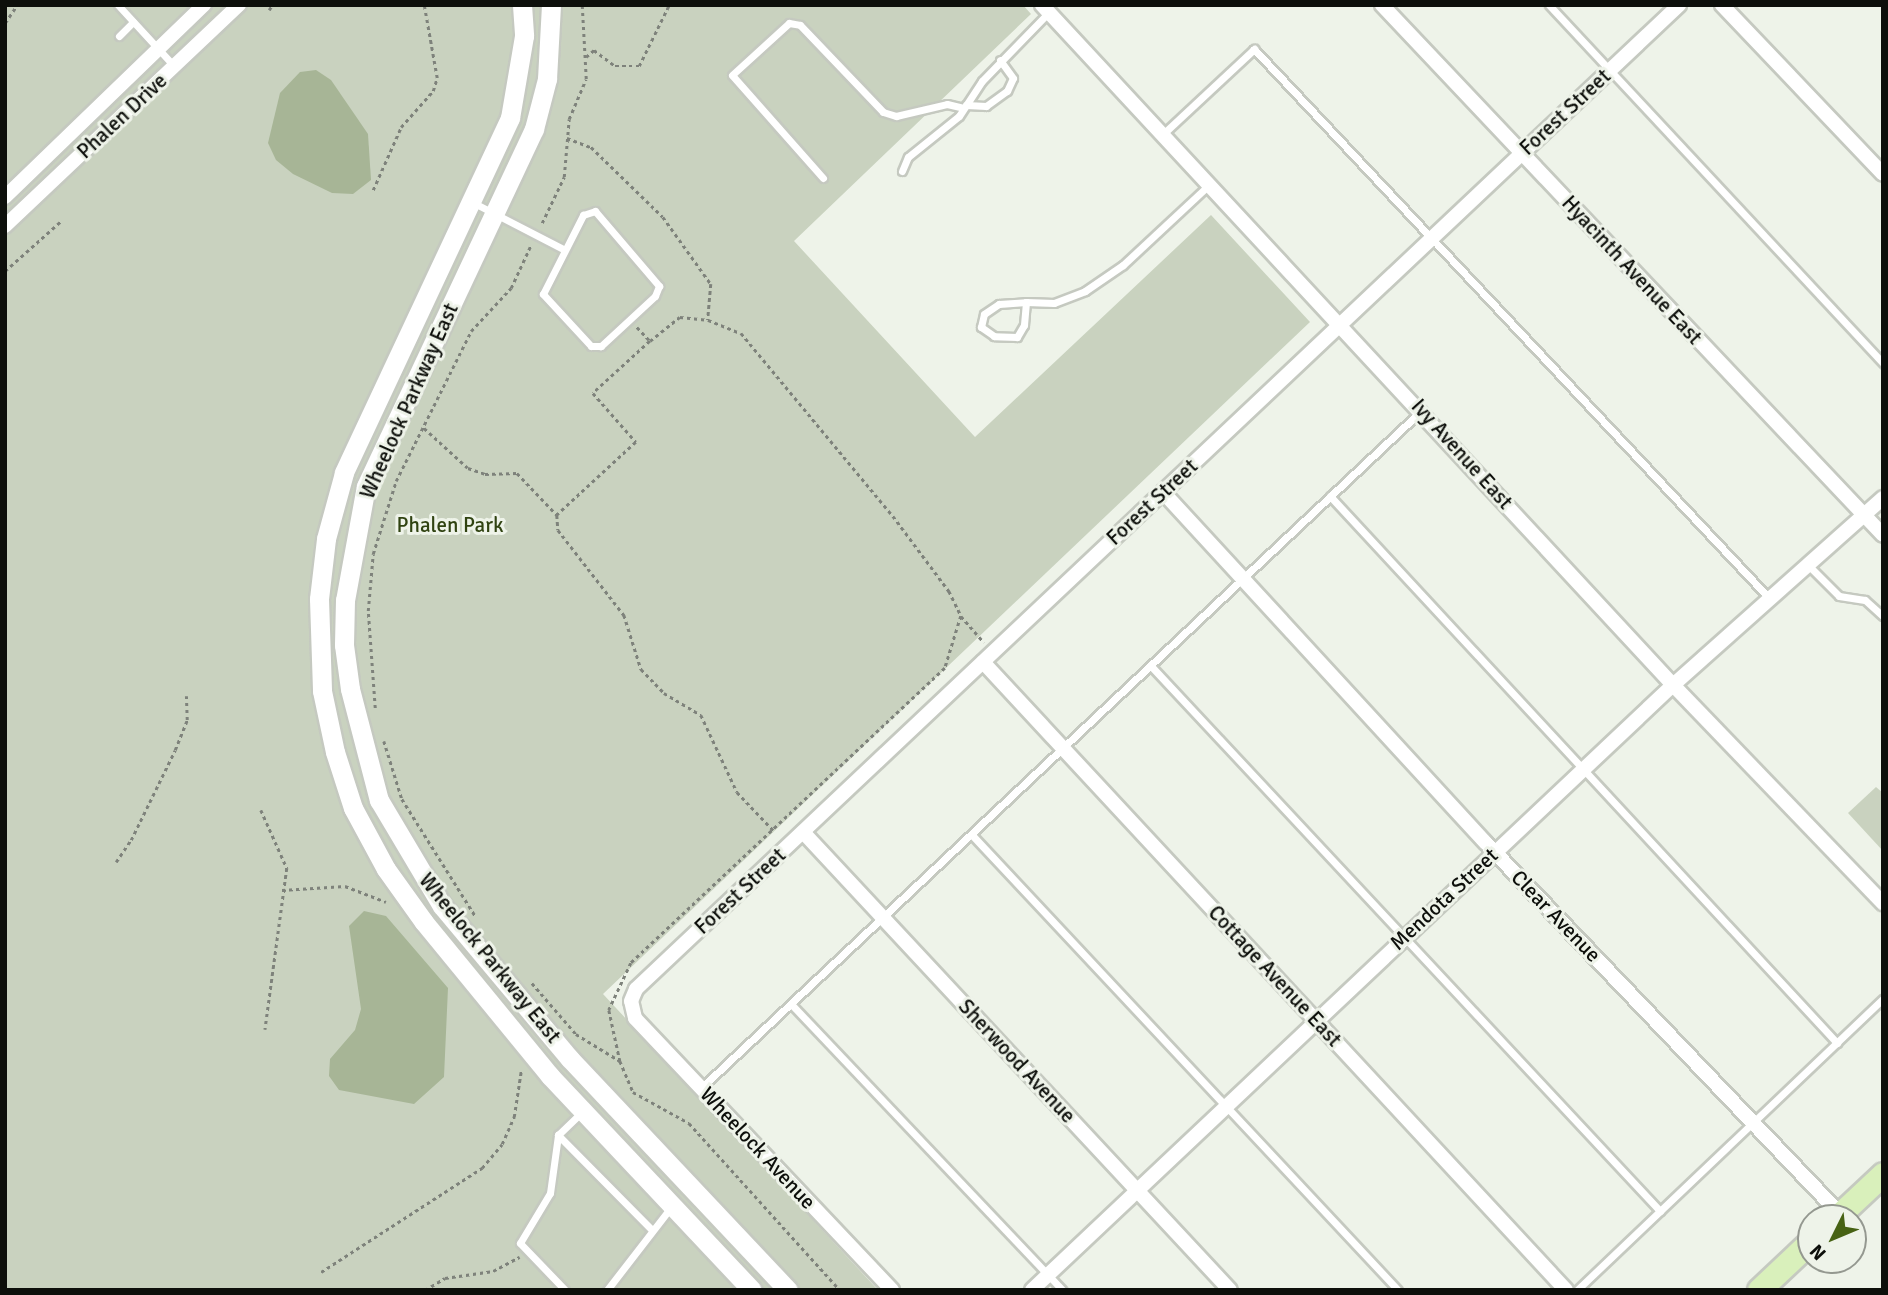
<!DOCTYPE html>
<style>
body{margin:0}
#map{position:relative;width:1888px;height:1295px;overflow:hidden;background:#eef3e9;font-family:Signika,sans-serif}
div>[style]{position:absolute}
.green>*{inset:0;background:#c9d2bf}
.water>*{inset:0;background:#a7b596}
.path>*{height:2.5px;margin-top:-1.25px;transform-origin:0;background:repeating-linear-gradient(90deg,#7e827b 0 3.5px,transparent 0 7px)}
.roads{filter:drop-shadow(2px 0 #c5c9c0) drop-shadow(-2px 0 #c5c9c0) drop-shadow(0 2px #c5c9c0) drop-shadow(0 -2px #c5c9c0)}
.service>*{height:7px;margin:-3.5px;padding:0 3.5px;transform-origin:3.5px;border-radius:3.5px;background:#fff}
.minor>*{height:14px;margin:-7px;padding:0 7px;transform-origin:7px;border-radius:7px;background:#fff}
.tertiary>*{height:19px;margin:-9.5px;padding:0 9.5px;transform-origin:9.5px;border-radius:9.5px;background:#fff}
.primary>*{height:23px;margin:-11.5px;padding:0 11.5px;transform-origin:11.5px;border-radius:11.5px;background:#d9f0bb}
span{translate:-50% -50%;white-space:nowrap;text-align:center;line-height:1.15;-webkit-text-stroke:6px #eef3e9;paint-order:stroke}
.street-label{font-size:21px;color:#0d0f0b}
.park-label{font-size:21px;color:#304311}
.frame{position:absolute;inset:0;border:7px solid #0d0f0b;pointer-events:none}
.north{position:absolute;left:1797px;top:1204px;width:70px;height:70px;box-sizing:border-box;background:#eef3e9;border:2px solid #949890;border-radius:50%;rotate:227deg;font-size:19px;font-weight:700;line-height:28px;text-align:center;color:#0d0f0b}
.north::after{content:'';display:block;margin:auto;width:24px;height:32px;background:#476214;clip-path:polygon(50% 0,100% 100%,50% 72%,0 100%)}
</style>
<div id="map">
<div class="green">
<div style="clip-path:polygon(5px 5px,1023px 5px,1031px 14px,794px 241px,975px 437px,1211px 215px,1310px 322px,603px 994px,878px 1290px,5px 1290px)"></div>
<div style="clip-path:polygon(1876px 787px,1883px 793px,1883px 851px,1848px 813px)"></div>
</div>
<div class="water">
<div style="clip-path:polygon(316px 70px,331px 80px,368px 134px,371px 180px,353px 194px,332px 193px,293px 174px,276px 160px,268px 143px,280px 93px,300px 72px)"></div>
<div style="clip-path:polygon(364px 911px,386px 916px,448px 988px,444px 1077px,414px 1104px,339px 1090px,329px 1076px,330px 1059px,355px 1030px,361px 1009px,349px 926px)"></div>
</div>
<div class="path">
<div style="left:269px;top:10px;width:6px;rotate:-59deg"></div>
<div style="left:5px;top:23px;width:22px;rotate:-56deg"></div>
<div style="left:586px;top:57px;width:11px;rotate:-41deg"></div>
<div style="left:594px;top:50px;width:26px;rotate:37deg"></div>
<div style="left:615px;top:66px;width:24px"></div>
<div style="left:639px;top:66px;width:68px;rotate:-63.8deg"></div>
<div style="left:567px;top:138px;width:26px;rotate:21deg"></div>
<div style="left:591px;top:147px;width:100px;rotate:44.2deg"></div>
<div style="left:663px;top:217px;width:82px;rotate:54.4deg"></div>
<div style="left:711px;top:284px;width:36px;rotate:95deg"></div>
<div style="left:708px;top:320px;width:35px;rotate:22deg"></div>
<div style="left:741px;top:333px;width:238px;rotate:50.3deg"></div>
<div style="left:893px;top:516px;width:94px;rotate:53.3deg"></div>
<div style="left:949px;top:591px;width:28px;rotate:64deg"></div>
<div style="left:961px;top:616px;width:54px;rotate:107.1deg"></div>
<div style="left:945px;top:668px;width:431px;rotate:136.8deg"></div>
<div style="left:631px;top:963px;width:52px;rotate:115.1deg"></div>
<div style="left:609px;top:1010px;width:52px;rotate:77.8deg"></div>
<div style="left:620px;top:1061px;width:34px;rotate:67deg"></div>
<div style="left:633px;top:1092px;width:64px;rotate:29deg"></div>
<div style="left:689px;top:1123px;width:225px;rotate:47.9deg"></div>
<div style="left:373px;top:190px;width:69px;rotate:-66deg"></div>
<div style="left:401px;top:127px;width:48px;rotate:-48.4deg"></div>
<div style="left:433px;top:91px;width:14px;rotate:-73deg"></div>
<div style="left:437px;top:78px;width:74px;rotate:-100.1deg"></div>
<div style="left:542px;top:223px;width:51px;rotate:-64.4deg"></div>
<div style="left:564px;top:177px;width:58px;rotate:-85.1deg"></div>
<div style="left:569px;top:119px;width:43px;rotate:-67deg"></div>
<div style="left:586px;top:79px;width:74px;rotate:-93.1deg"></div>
<div style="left:5px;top:271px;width:76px;rotate:-41.8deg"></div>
<div style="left:637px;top:327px;width:19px;rotate:47deg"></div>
<div style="left:650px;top:341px;width:38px;rotate:-39deg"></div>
<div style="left:680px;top:317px;width:27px;rotate:6deg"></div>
<div style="left:650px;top:341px;width:77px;rotate:137.6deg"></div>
<div style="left:593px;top:393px;width:65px;rotate:48.7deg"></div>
<div style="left:636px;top:442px;width:108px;rotate:137.3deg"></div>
<div style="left:557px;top:515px;width:15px;rotate:86deg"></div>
<div style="left:558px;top:530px;width:108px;rotate:52.2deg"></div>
<div style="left:624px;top:615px;width:57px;rotate:72.5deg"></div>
<div style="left:641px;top:669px;width:33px;rotate:46deg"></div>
<div style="left:664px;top:693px;width:43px;rotate:30.7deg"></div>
<div style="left:701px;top:715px;width:85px;rotate:64.9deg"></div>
<div style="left:737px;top:792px;width:55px;rotate:46.5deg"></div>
<div style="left:424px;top:428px;width:59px;rotate:42.3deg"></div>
<div style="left:468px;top:468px;width:18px;rotate:19deg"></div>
<div style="left:485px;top:474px;width:32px;rotate:-2deg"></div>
<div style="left:517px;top:473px;width:58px;rotate:46.4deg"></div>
<div style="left:961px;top:616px;width:35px;rotate:49deg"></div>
<div style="left:375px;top:708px;width:97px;rotate:-94.1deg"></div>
<div style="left:368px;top:611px;width:57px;rotate:-85deg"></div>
<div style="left:373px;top:554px;width:77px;rotate:-72.5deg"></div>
<div style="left:396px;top:481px;width:168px;rotate:-63.4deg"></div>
<div style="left:471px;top:331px;width:59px;rotate:-47.1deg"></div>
<div style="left:511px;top:288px;width:47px;rotate:-65.1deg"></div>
<div style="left:384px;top:741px;width:61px;rotate:72.8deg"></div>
<div style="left:402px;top:799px;width:139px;rotate:57.9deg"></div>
<div style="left:261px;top:810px;width:64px;rotate:65.9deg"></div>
<div style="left:287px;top:868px;width:163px;rotate:97.7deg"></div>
<div style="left:116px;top:862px;width:27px;rotate:-56deg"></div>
<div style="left:131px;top:840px;width:100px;rotate:-63.9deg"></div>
<div style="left:175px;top:750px;width:32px;rotate:-68deg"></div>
<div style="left:187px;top:720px;width:24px;rotate:-92deg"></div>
<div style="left:282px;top:890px;width:63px;rotate:-3.6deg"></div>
<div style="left:345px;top:886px;width:44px;rotate:21.3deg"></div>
<div style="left:532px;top:983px;width:67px;rotate:49.2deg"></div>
<div style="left:576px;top:1034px;width:52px;rotate:31.5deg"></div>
<div style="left:321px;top:1272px;width:192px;rotate:-32.9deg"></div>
<div style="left:482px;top:1168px;width:31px;rotate:-50deg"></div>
<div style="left:502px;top:1144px;width:30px;rotate:-66deg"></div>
<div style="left:514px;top:1117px;width:47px;rotate:-81.3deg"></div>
<div style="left:425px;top:1290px;width:23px;rotate:-31deg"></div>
<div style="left:445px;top:1278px;width:49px;rotate:-8.3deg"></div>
<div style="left:493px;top:1271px;width:30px;rotate:-28deg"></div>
</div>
<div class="roads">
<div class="service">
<div style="left:118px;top:5px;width:83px;rotate:47.4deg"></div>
<div style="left:1549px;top:5px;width:490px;rotate:47deg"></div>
<div style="left:119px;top:36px;width:20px;rotate:-45deg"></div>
<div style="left:966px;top:105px;width:20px;rotate:3deg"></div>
<div style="left:986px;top:106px;width:26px;rotate:-36deg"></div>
<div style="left:1007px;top:91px;width:14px;rotate:-65deg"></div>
<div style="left:1013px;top:78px;width:22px;rotate:-126deg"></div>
<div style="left:1163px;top:134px;width:125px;rotate:-43deg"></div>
<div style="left:1254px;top:49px;width:753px;rotate:46.83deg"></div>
<div style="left:902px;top:171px;width:15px;rotate:-67deg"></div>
<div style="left:908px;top:157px;width:65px;rotate:-38.8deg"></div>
<div style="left:959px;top:116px;width:42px;rotate:-56.7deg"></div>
<div style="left:982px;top:81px;width:96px;rotate:-45.8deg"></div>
<div style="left:823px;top:178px;width:137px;rotate:-131.5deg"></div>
<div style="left:732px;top:75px;width:77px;rotate:-42.4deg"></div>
<div style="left:789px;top:23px;width:11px;rotate:10deg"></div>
<div style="left:800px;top:25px;width:120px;rotate:46.3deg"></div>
<div style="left:883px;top:112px;width:14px;rotate:17deg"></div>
<div style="left:896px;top:116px;width:52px;rotate:-13.2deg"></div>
<div style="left:947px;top:104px;width:17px;rotate:13deg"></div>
<div style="left:474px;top:203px;width:100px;rotate:27.3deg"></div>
<div style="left:595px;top:211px;width:99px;rotate:49.5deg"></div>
<div style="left:659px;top:286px;width:11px;rotate:112deg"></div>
<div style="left:655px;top:296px;width:74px;rotate:137.2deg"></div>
<div style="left:601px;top:346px;width:10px;rotate:180deg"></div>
<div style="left:591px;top:346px;width:71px;rotate:-132.7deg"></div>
<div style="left:543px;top:294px;width:89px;rotate:-63.1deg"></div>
<div style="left:583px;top:215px;width:13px;rotate:-18deg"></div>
<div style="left:1026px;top:302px;width:23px;rotate:95deg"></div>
<div style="left:1024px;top:325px;width:14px;rotate:120deg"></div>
<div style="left:1017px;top:337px;width:23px;rotate:-178deg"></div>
<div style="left:994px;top:336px;width:16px;rotate:-145deg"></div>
<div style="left:981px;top:327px;width:13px;rotate:-77deg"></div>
<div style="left:984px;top:314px;width:18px;rotate:-34deg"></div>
<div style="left:999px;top:304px;width:27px;rotate:-4deg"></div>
<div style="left:1026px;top:302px;width:28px;rotate:2deg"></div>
<div style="left:1054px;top:303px;width:33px;rotate:-21deg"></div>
<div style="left:1085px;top:291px;width:46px;rotate:-34.4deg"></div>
<div style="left:1123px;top:265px;width:119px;rotate:-43deg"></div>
<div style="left:1330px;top:496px;width:746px;rotate:47.17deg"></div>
<div style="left:1807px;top:564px;width:45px;rotate:45deg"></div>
<div style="left:1839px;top:596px;width:26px;rotate:9deg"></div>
<div style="left:1865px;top:600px;width:24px;rotate:42deg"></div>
<div style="left:1151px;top:666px;width:746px;rotate:46.96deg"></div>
<div style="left:972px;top:835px;width:623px;rotate:46.89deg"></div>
<div style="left:791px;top:1004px;width:394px;rotate:46.5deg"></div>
<div style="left:701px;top:1088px;width:988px;rotate:-43.24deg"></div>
<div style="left:558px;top:1135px;width:134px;rotate:45.3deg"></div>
<div style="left:565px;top:1290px;width:65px;rotate:-133.8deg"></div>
<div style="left:520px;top:1243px;width:58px;rotate:-59deg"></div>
<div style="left:550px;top:1193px;width:59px;rotate:-82.1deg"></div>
<div style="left:558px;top:1135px;width:35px;rotate:-44deg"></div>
<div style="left:607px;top:1290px;width:106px;rotate:-52.3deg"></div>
<div style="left:1577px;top:1290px;width:422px;rotate:-43.6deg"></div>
</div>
<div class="minor">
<div style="left:1042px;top:5px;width:928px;rotate:47.14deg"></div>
<div style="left:1673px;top:685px;width:303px;rotate:46.1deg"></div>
<div style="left:1382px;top:5px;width:729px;rotate:46.61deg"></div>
<div style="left:1722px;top:5px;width:233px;rotate:46.4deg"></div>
<div style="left:5px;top:197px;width:277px;rotate:-44deg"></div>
<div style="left:5px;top:226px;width:322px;rotate:-43.4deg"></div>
<div style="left:1163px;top:492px;width:477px;rotate:47.4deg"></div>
<div style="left:1486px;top:843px;width:513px;rotate:46.34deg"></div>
<div style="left:983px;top:662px;width:857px;rotate:47.13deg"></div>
<div style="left:803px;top:832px;width:626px;rotate:47.01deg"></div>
<div style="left:892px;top:1290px;width:374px;rotate:-133.4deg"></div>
<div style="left:635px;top:1018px;width:17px;rotate:-103deg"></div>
<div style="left:631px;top:1001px;width:13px;rotate:-67deg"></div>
<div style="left:636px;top:989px;width:1434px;rotate:-43.33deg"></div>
<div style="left:1032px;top:1290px;width:881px;rotate:-43.35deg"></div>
<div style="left:1673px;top:685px;width:281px;rotate:-41.7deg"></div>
</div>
<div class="tertiary">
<div style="left:522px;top:5px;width:31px;rotate:86deg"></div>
<div style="left:524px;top:36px;width:83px;rotate:99.7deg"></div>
<div style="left:510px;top:118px;width:392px;rotate:115.1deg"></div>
<div style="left:344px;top:473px;width:68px;rotate:105.3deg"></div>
<div style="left:326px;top:539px;width:60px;rotate:96.7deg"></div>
<div style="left:319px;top:599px;width:92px;rotate:88.1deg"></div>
<div style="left:322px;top:691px;width:62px;rotate:78deg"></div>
<div style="left:335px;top:752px;width:59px;rotate:72.2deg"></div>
<div style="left:353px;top:808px;width:69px;rotate:61.6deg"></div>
<div style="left:386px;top:869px;width:65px;rotate:54.4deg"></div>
<div style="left:424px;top:922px;width:199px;rotate:50.7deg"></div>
<div style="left:550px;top:1076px;width:294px;rotate:46.7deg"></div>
<div style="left:551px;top:5px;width:74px;rotate:93.1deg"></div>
<div style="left:547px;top:79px;width:52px;rotate:104.6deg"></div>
<div style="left:534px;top:129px;width:395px;rotate:115.2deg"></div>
<div style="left:366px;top:486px;width:116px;rotate:100.4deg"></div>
<div style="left:345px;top:600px;width:45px;rotate:91.3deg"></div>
<div style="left:344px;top:645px;width:44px;rotate:82.2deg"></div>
<div style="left:350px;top:689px;width:115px;rotate:75.4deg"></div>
<div style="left:379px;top:800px;width:123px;rotate:59.3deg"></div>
<div style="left:442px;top:906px;width:199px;rotate:50.1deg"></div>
<div style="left:570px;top:1059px;width:318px;rotate:46.7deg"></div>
</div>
<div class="primary">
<div style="left:1836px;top:1218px;width:64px;rotate:-43.1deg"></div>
<div style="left:1759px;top:1290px;width:71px;rotate:-43.3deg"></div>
</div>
</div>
<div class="street-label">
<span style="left:1565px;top:112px;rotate:-43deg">Forest Street</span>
<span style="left:122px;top:116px;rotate:-43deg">Phalen Drive</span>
<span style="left:1632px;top:270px;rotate:47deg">Hyacinth Avenue East</span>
<span style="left:409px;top:401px;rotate:-66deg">Wheelock Parkway East</span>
<span style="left:1462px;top:454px;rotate:48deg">Ivy Avenue East</span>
<span style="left:1152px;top:502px;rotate:-43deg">Forest Street</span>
<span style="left:740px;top:891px;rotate:-43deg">Forest Street</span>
<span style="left:1444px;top:899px;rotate:-43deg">Mendota Street</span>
<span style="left:1556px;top:916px;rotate:46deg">Clear Avenue</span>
<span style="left:490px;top:958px;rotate:51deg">Wheelock Parkway East</span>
<span style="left:1275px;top:976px;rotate:47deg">Cottage Avenue East</span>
<span style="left:1017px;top:1061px;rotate:47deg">Sherwood Avenue</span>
<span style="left:758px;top:1148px;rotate:47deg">Wheelock Avenue</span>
</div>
<div class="park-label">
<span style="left:450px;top:525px">Phalen Park</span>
</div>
<div class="frame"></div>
<div class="north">N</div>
</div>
